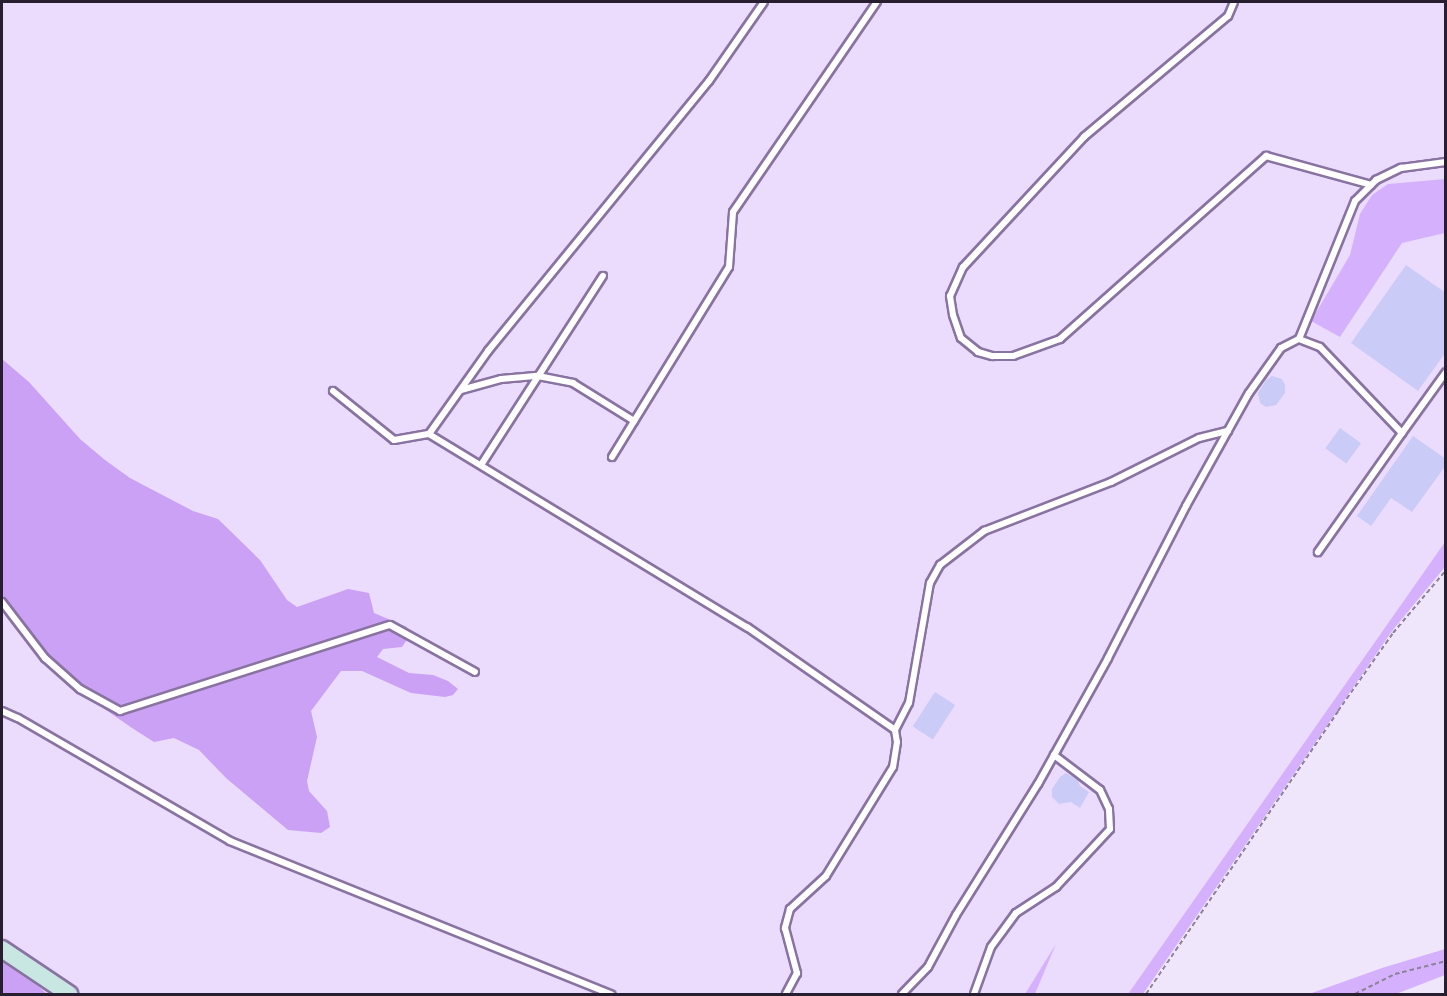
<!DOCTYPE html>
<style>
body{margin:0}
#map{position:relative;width:1447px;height:996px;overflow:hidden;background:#efe6fb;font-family:"Asap Condensed",sans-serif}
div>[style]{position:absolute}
.built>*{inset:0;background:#ebdcfe}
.green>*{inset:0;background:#d5b1fd}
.forest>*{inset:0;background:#caa1f5}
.building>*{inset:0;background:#cbcbf7;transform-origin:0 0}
.path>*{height:2px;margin-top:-1px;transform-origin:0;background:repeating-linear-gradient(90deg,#8c8396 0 4.5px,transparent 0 7.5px)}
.roads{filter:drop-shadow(2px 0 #8973a1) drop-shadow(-2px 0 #8973a1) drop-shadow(0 2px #8973a1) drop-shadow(0 -2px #8973a1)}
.lane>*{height:6px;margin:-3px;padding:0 3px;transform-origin:3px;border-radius:3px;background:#fff}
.secondary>*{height:16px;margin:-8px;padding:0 8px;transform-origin:8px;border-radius:8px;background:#c8e7e3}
span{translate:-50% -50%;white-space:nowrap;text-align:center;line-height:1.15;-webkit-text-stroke:4.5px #f8f8f8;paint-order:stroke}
.frame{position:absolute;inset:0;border:3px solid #271e30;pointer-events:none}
</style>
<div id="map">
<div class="built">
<div style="clip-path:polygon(2px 2px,1445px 2px,1445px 542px,1128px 994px,1035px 994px,1054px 949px,1026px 994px,2px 994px)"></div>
</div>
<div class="green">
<div style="clip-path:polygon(1445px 179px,1445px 233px,1402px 243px,1340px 337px,1311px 321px,1350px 255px,1360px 214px,1372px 195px,1388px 184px)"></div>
<div style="clip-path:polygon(1445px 542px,1445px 567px,1392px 631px,1143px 994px,1128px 994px)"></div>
<div style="clip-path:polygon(1056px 944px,1035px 994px,1025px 994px)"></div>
<div style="clip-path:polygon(1445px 949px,1445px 975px,1396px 994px,1309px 994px,1382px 968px)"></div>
</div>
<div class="forest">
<div style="clip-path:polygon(2px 359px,29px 382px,80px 439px,105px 460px,130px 478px,193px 511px,218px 519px,260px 560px,287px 600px,297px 607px,348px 589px,369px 593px,374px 613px,407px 627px,408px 638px,402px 647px,383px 649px,377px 657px,409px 673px,433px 675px,448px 681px,458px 689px,453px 695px,445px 697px,411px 693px,362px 671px,341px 671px,311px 711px,317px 737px,307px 781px,309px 791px,327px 811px,330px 827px,321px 833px,288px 830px,226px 778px,199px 750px,174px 738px,154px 742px,132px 728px,67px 683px,44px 662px,2px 606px)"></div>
<div style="clip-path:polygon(2px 962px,39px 987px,47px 994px,2px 994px)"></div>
</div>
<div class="building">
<div style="clip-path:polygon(1406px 265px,1446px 293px,1446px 352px,1418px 391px,1351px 343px)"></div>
<div style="clip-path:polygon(1272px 376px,1282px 379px,1285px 385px,1285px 393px,1276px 405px,1266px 407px,1260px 403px,1258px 393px,1266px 380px)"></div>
<div style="left:1340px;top:428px;width:26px;height:25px;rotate:36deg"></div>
<div style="clip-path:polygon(1413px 436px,1446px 459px,1446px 465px,1412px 512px,1391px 498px,1371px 526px,1357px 516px)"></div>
<div style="left:935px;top:692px;width:24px;height:41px;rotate:33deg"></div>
<div style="clip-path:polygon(1066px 773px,1078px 780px,1080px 786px,1089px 792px,1080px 808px,1071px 802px,1059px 804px,1052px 797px,1052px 789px,1060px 777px)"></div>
</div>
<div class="path">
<div style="left:1146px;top:994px;width:342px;rotate:-55.8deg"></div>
<div style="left:1338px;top:711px;width:95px;rotate:-54.8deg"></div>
<div style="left:1393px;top:633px;width:82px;rotate:-49.9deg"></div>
<div style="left:1355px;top:994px;width:45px;rotate:-26.6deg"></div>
<div style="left:1395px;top:974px;width:53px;rotate:-14.3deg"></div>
</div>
<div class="roads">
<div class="lane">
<div style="left:1234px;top:2px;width:15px;rotate:113deg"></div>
<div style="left:1228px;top:16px;width:188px;rotate:140deg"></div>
<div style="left:1084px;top:137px;width:178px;rotate:132.9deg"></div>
<div style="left:963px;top:267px;width:32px;rotate:114deg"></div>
<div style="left:950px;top:296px;width:19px;rotate:81deg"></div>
<div style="left:953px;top:315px;width:24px;rotate:71deg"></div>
<div style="left:961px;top:338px;width:22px;rotate:39deg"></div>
<div style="left:978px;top:352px;width:15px;rotate:16deg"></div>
<div style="left:992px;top:356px;width:21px"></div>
<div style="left:1013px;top:356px;width:50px;rotate:-19.9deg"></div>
<div style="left:1060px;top:339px;width:276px;rotate:-41.6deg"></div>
<div style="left:1266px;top:156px;width:109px;rotate:15.4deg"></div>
<div style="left:1299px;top:339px;width:149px;rotate:-67.9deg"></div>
<div style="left:1355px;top:201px;width:30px;rotate:-45deg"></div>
<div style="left:1376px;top:180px;width:28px;rotate:-26deg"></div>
<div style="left:1401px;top:168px;width:45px;rotate:-7.6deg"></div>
<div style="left:461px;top:390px;width:41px;rotate:-15.4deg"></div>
<div style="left:501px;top:379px;width:37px;rotate:-5deg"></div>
<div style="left:538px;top:376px;width:36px;rotate:11deg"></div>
<div style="left:573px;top:383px;width:72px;rotate:31.9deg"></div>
<div style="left:333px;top:391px;width:78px;rotate:38.8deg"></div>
<div style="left:394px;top:440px;width:36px;rotate:-10deg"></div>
<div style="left:429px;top:434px;width:372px;rotate:31.3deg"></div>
<div style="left:747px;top:627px;width:180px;rotate:34.8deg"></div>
<div style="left:895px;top:730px;width:12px;rotate:81deg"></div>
<div style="left:897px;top:742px;width:25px;rotate:99deg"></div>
<div style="left:893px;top:767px;width:128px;rotate:121.6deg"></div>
<div style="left:826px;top:876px;width:49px;rotate:137.5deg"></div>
<div style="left:790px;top:909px;width:20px;rotate:105deg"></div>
<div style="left:785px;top:928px;width:47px;rotate:75.1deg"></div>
<div style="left:797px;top:973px;width:24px;rotate:118deg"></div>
<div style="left:1402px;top:433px;width:75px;rotate:-54.2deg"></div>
<div style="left:429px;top:434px;width:102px;rotate:-54.6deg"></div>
<div style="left:488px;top:351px;width:349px;rotate:-50.7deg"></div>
<div style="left:709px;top:81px;width:96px;rotate:-55.2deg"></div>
<div style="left:612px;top:457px;width:223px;rotate:-58.4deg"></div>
<div style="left:729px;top:267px;width:55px;rotate:-85.8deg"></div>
<div style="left:733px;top:212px;width:255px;rotate:-55.6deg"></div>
<div style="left:481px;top:465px;width:225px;rotate:-57.2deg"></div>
<div style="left:2px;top:602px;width:71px;rotate:52.5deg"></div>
<div style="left:45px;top:658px;width:47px;rotate:41.5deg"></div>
<div style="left:80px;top:689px;width:46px;rotate:28.8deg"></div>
<div style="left:120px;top:711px;width:283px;rotate:-17.7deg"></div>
<div style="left:390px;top:625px;width:97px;rotate:28.9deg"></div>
<div style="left:2px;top:711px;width:17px;rotate:24deg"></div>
<div style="left:18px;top:718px;width:245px;rotate:30.1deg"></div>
<div style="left:230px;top:841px;width:411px;rotate:21.9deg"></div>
<div style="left:895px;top:730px;width:30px;rotate:-63deg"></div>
<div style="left:909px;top:703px;width:122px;rotate:-80.1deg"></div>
<div style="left:930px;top:583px;width:21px;rotate:-61deg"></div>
<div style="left:940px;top:565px;width:56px;rotate:-37.7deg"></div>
<div style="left:984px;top:531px;width:136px;rotate:-21.1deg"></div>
<div style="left:1111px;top:482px;width:98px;rotate:-26.6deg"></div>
<div style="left:1199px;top:438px;width:30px;rotate:-14deg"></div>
<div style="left:902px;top:994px;width:37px;rotate:-46deg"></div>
<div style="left:928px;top:967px;width:59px;rotate:-61.7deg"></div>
<div style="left:956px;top:915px;width:155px;rotate:-58deg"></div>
<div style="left:1038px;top:784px;width:144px;rotate:-60.9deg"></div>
<div style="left:1108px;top:658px;width:171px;rotate:-62.8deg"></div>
<div style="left:1186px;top:506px;width:129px;rotate:-60.9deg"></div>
<div style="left:1249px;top:393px;width:55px;rotate:-54.6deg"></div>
<div style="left:1281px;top:348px;width:20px;rotate:-27deg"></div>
<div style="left:1299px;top:339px;width:22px;rotate:21deg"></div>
<div style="left:1320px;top:347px;width:119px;rotate:46.4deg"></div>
<div style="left:1402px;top:433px;width:146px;rotate:125.2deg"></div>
<div style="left:974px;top:994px;width:50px;rotate:-70.1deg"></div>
<div style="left:991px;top:947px;width:42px;rotate:-53.7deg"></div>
<div style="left:1016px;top:913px;width:48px;rotate:-33deg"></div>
<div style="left:1056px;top:887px;width:79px;rotate:-47deg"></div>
<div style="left:1110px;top:829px;width:20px;rotate:-93deg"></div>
<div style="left:1109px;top:809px;width:21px;rotate:-115deg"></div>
<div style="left:1100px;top:790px;width:58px;rotate:-142.7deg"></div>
</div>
<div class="secondary">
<div style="left:2px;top:949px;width:81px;rotate:33.9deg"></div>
</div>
</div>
<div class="frame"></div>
</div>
